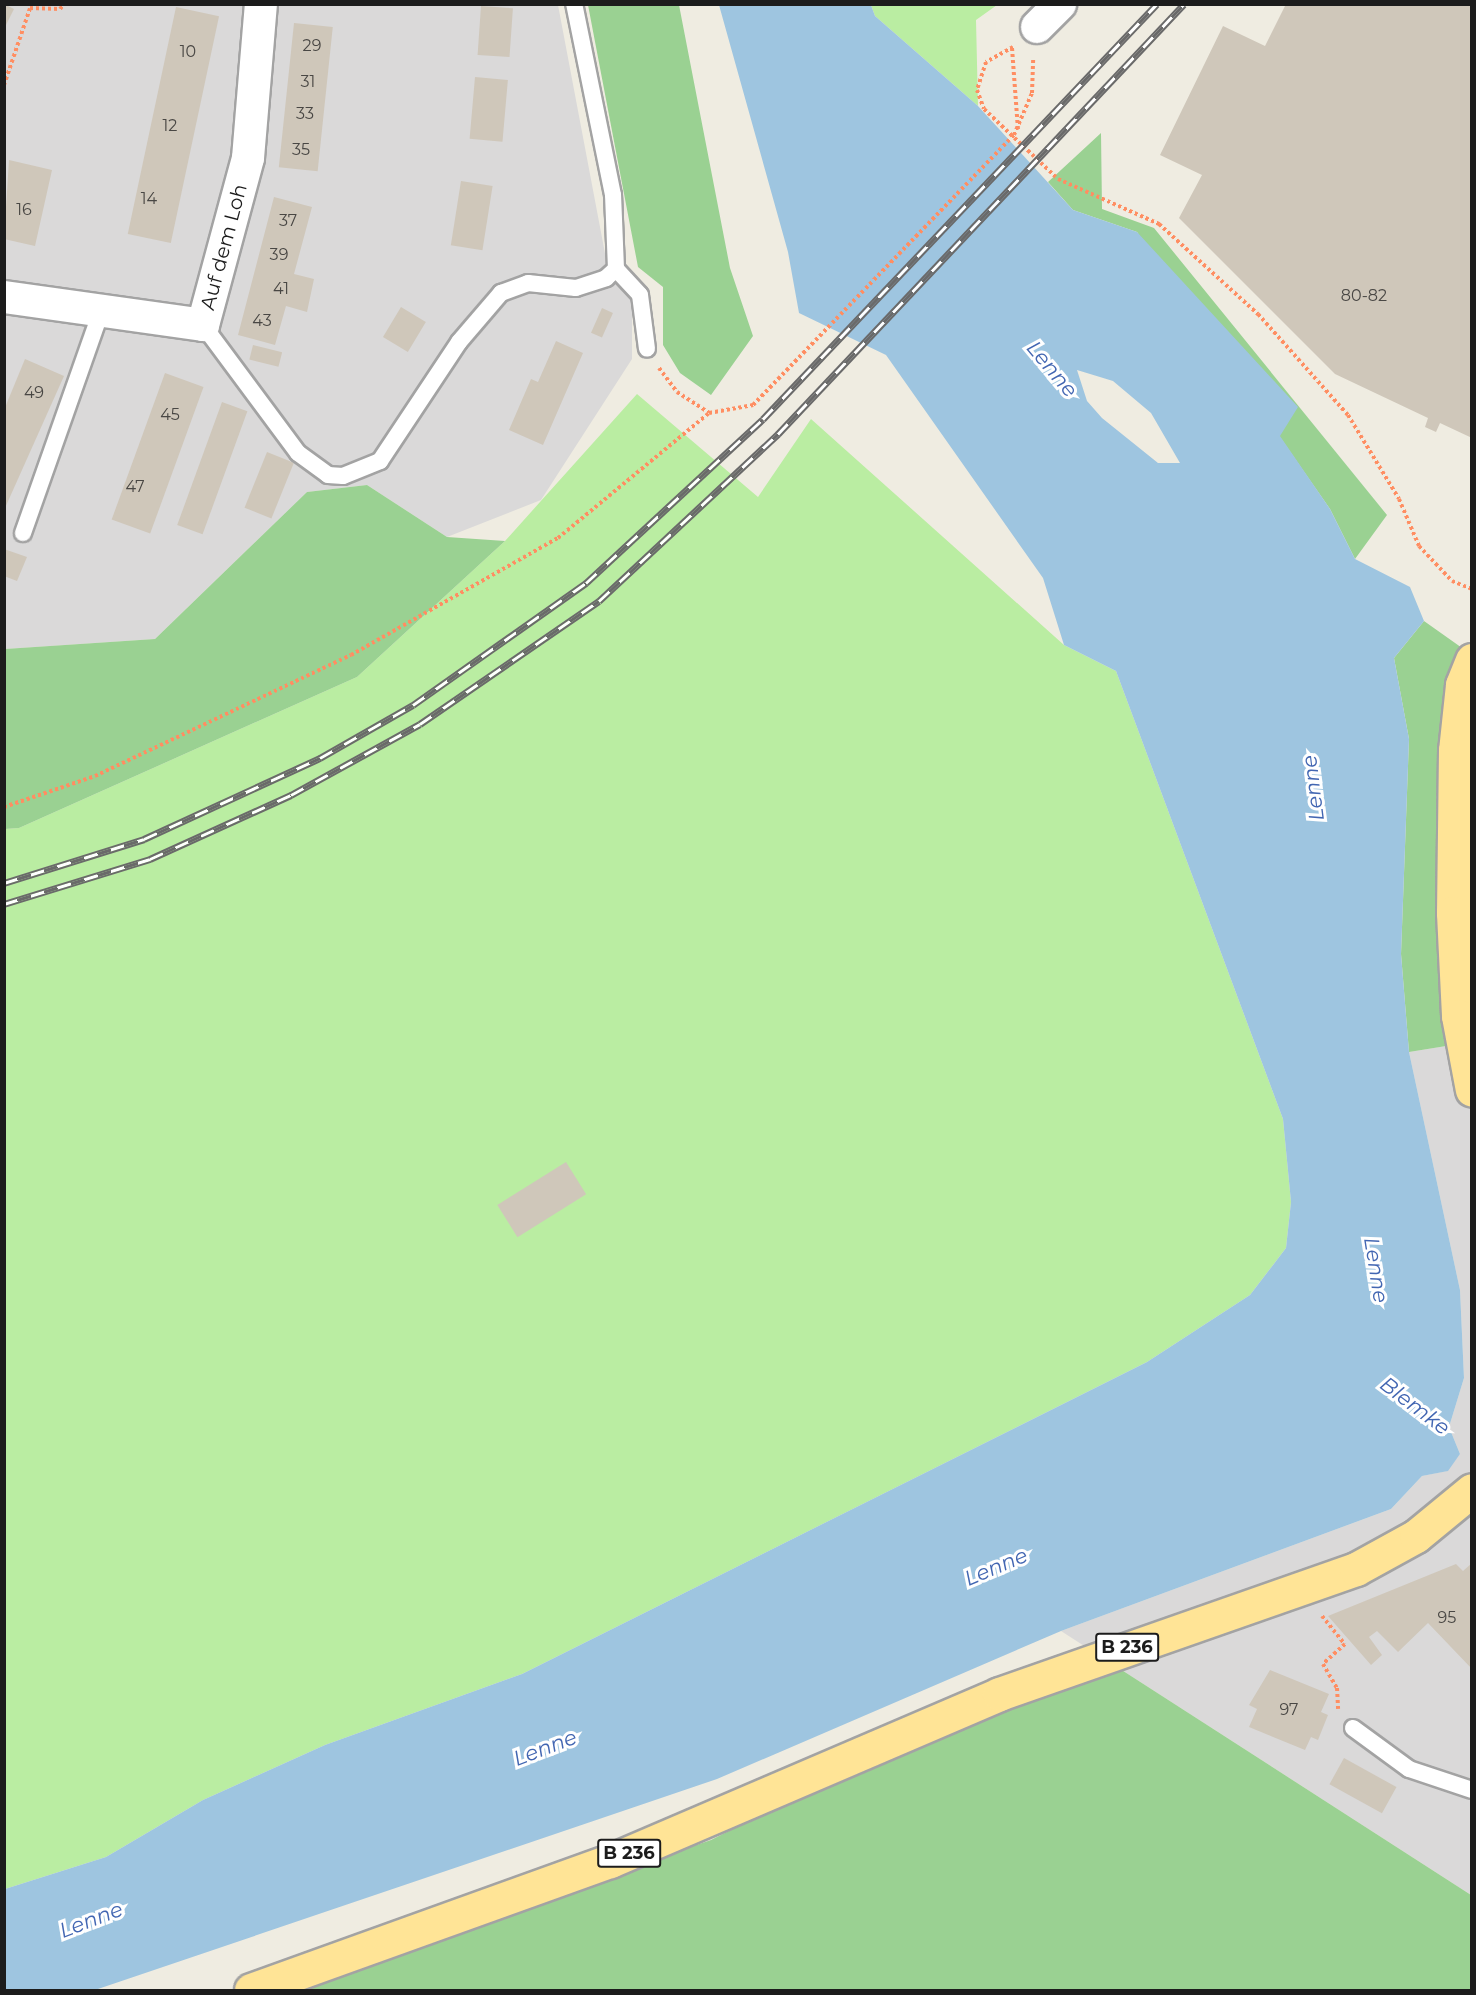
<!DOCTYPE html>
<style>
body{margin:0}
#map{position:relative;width:1476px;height:1995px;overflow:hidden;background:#efece1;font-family:Montserrat,sans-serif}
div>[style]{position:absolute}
.residential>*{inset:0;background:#dad9d9}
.grass>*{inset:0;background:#baeda2}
.forest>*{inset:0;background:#9ad192}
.water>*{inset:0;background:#9ec5e0}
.building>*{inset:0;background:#cfc7ba;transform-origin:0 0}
.path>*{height:4px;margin-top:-2px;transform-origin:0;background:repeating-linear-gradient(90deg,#ff8e62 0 3px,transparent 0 6px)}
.roads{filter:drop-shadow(2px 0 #a3a3a3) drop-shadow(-2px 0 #a3a3a3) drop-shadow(0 2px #a3a3a3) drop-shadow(0 -2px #a3a3a3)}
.service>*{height:16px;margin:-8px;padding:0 8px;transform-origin:8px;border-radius:8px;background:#fff}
.minor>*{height:32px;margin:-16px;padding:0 16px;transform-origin:16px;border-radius:16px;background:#fff}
.primary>*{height:33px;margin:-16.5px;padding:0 16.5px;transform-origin:16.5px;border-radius:16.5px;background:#ffe496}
.rail>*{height:7px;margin-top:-3.5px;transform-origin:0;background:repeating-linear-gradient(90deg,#fff 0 14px,#6a6a6a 0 28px);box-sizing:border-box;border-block:2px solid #6a6a6a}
.path-bridge>*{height:4px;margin-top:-2px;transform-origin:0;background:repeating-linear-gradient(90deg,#ff8e62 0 3px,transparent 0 6px)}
span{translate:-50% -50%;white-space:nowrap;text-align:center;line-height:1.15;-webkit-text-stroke:6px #fff;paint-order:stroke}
.number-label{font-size:16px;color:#494744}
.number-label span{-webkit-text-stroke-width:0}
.shield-label span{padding:2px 4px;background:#fff;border:2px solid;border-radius:4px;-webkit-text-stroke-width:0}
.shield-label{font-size:18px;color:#1c1c1c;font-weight:700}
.street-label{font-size:20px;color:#1c1c1c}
.water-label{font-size:21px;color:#4266b2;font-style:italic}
.frame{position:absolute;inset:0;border:6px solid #1c1c1c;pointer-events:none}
</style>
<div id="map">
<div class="residential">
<div style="clip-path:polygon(5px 5px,558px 5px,607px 264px,632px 302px,632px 359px,541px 500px,447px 537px,367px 485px,307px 492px,155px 639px,5px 649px)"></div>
<div style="clip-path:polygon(1471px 1042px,1471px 1895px,1061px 1631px,1391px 1509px,1422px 1476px,1447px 1471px,1460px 1454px,1449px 1427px,1464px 1378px,1460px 1290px,1409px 1052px)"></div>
</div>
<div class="grass">
<div style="clip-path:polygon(871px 5px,997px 5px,976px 20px,978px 106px,875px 16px)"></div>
<div style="clip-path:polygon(637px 394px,758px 497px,811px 419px,1064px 645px,1116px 671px,1283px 1119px,1291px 1202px,1286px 1248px,1250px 1295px,1147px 1362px,522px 1674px,325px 1745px,203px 1800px,106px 1857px,5px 1889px,5px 829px,19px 828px,357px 677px,505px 541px)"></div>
</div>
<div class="forest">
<div style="clip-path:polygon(588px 5px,679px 5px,730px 268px,753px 336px,711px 395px,680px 373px,663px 345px,663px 287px,638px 267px)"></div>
<div style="clip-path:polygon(1101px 133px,1102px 209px,1154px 228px,1387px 515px,1355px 559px,1330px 509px,1137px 232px,1073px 210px,1048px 182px)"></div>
<div style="clip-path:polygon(367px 485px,447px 537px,505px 541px,357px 677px,19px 828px,5px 829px,5px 649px,155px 639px,307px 492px)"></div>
<div style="clip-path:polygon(1424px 621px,1472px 655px,1471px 1042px,1409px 1052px,1401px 954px,1409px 739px,1394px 658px)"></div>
<div style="clip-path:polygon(1117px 1667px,1471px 1895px,1471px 1990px,275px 1990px,711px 1840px,999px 1694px)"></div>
</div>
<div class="water">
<div style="clip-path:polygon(evenodd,719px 5px,871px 5px,875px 16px,978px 106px,1073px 210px,1137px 232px,1298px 407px,1280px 436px,1330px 509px,1355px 559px,1410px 587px,1424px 621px,1394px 658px,1409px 739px,1401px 954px,1409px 1052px,1460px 1290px,1464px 1378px,1449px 1427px,1460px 1454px,1448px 1471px,1422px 1476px,1391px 1509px,1061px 1631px,717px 1779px,95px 1990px,5px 1990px,5px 1889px,106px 1857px,203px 1800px,325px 1745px,522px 1674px,1147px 1362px,1250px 1295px,1286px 1248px,1291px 1202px,1283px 1119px,1116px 671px,1064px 645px,1043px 578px,886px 355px,799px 313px,788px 252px,719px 5px,1077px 370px,1113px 381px,1151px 413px,1180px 463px,1158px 463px,1102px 418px,1087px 401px,1077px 370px)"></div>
</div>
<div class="building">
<div style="clip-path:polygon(4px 4px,14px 9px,5px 27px,4px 27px)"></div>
<div style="clip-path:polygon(1286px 4px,1472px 4px,1472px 438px,1440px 423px,1436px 432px,1425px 427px,1428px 418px,1335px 374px,1179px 218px,1202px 175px,1160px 155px,1223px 26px,1265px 46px)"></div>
<div style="left:481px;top:6px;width:32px;height:49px;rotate:4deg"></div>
<div style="left:176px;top:7px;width:44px;height:232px;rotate:12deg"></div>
<div style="left:294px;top:23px;width:39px;height:145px;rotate:6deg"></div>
<div style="left:475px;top:77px;width:33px;height:62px;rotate:5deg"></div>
<div style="clip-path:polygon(9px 160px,52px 170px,35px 246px,4px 239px)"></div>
<div style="left:461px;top:181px;width:32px;height:65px;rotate:9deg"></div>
<div style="clip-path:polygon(274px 197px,312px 207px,294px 274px,314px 279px,307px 312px,286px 306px,275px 345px,238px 335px)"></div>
<div style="left:401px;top:307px;width:29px;height:35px;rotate:31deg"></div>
<div style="left:602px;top:308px;width:12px;height:27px;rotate:24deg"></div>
<div style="clip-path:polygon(556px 341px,583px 353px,543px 445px,509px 430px,531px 379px,538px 382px)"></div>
<div style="left:253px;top:345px;width:30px;height:15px;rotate:14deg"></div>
<div style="clip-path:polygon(25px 359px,64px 376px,5px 508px,4px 410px)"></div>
<div style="left:165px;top:373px;width:41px;height:156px;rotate:20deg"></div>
<div style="left:222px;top:402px;width:27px;height:131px;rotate:20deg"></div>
<div style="left:267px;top:452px;width:29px;height:60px;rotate:22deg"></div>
<div style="clip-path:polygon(4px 549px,27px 557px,17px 581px,4px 576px)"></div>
<div style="left:566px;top:1162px;width:38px;height:81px;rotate:58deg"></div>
<div style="clip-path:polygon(1472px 1563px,1472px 1669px,1428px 1623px,1398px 1652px,1377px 1631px,1369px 1637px,1382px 1655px,1371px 1665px,1328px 1616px,1456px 1564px,1463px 1571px)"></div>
<div style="clip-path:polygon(1270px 1670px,1329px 1694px,1321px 1712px,1328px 1715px,1318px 1740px,1311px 1737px,1305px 1750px,1249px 1727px,1257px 1709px,1249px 1705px)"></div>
<div style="left:1344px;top:1758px;width:60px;height:30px;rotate:29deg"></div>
</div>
<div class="path">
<div style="left:1013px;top:47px;width:31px;rotate:151deg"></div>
<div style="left:986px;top:62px;width:29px;rotate:108deg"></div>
<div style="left:977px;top:90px;width:20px;rotate:70deg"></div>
<div style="left:984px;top:109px;width:102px;rotate:43.4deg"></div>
<div style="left:1058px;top:179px;width:111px;rotate:24deg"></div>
<div style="left:1159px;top:224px;width:134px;rotate:42.3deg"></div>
<div style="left:1258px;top:314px;width:135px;rotate:48.3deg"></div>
<div style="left:1348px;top:415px;width:98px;rotate:58.7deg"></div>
<div style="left:1399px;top:499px;width:51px;rotate:66.9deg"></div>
<div style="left:1419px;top:546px;width:48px;rotate:46.7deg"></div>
<div style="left:1452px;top:581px;width:22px;rotate:22deg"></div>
<div style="left:1012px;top:48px;width:82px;rotate:85.8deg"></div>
<div style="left:4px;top:85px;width:81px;rotate:-71.3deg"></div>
<div style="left:30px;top:8px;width:30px;rotate:2deg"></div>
<div style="left:60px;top:9px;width:6px;rotate:-51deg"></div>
<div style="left:1014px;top:135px;width:46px;rotate:-66.8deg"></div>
<div style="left:1032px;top:93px;width:35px;rotate:-88deg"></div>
<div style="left:659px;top:368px;width:30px;rotate:53deg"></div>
<div style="left:677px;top:392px;width:38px;rotate:33deg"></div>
<div style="left:4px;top:807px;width:96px;rotate:-18.8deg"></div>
<div style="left:95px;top:776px;width:283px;rotate:-25.3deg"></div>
<div style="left:351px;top:655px;width:238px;rotate:-29.5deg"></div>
<div style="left:558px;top:538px;width:196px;rotate:-39.6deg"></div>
<div style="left:709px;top:413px;width:45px;rotate:-10.3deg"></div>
<div style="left:1322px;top:1616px;width:36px;rotate:51deg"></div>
<div style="left:1345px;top:1644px;width:30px;rotate:138deg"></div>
<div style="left:1323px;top:1664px;width:28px;rotate:60deg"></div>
<div style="left:1337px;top:1688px;width:21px;rotate:87deg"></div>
</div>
<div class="roads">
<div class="service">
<div style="left:616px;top:269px;width:35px;rotate:47deg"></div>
<div style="left:640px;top:295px;width:54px;rotate:82.6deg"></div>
<div style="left:203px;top:325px;width:159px;rotate:53.4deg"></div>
<div style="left:298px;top:453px;width:37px;rotate:36deg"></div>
<div style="left:328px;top:475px;width:15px;rotate:4deg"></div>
<div style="left:343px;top:476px;width:40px;rotate:-22deg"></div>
<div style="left:380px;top:461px;width:143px;rotate:-56.4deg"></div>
<div style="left:459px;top:342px;width:65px;rotate:-49.4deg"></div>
<div style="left:501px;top:293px;width:29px;rotate:-20deg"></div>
<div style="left:528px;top:283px;width:48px;rotate:5.9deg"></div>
<div style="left:576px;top:288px;width:32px;rotate:-18deg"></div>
<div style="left:606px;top:278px;width:13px;rotate:-42deg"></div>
<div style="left:616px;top:269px;width:74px;rotate:-92.3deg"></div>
<div style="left:613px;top:195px;width:195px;rotate:-101.5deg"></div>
<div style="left:23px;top:533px;width:235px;rotate:-70.6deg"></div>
<div style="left:1353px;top:1728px;width:69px;rotate:36.2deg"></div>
<div style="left:1409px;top:1769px;width:66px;rotate:18.4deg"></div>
</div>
<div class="minor">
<div style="left:1037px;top:27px;width:33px;rotate:-45deg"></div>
<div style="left:4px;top:297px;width:201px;rotate:8deg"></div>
<div style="left:203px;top:325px;width:173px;rotate:-74.9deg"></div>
<div style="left:248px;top:158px;width:155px;rotate:-85.2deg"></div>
</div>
<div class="primary">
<div style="left:1472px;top:660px;width:27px;rotate:112deg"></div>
<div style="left:1462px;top:685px;width:65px;rotate:96.1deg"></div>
<div style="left:1455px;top:750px;width:163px;rotate:90.7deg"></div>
<div style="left:1453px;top:913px;width:103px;rotate:87.2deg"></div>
<div style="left:1458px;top:1016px;width:75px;rotate:79.3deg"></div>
<div style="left:251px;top:1990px;width:381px;rotate:-19.8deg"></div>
<div style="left:610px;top:1861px;width:423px;rotate:-23.2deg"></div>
<div style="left:999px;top:1694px;width:378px;rotate:-19.3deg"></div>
<div style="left:1356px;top:1569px;width:68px;rotate:-28.8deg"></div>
<div style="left:1416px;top:1536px;width:72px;rotate:-39.4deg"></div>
</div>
</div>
<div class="rail">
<div style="left:4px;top:883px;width:147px;rotate:-17.4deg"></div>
<div style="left:144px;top:839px;width:194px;rotate:-24.7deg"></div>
<div style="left:320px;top:758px;width:107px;rotate:-29.7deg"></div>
<div style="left:413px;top:705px;width:212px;rotate:-35.2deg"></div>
<div style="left:586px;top:583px;width:241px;rotate:-42.8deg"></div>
<div style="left:763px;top:419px;width:572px;rotate:-46.49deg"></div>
<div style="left:4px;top:904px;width:153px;rotate:-17.1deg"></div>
<div style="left:150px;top:859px;width:155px;rotate:-24.4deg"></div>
<div style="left:291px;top:795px;width:147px;rotate:-28.8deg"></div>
<div style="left:420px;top:724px;width:217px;rotate:-34.5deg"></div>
<div style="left:599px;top:601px;width:245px;rotate:-43deg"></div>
<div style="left:778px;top:434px;width:591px;rotate:-46.64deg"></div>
</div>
<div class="path-bridge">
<div style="left:753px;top:405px;width:376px;rotate:-46deg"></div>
</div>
<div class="number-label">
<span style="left:312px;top:46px">29</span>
<span style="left:188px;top:52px">10</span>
<span style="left:308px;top:82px">31</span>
<span style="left:305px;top:114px">33</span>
<span style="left:170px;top:126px">12</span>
<span style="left:301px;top:150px">35</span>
<span style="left:149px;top:199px">14</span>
<span style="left:24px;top:210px">16</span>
<span style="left:288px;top:221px">37</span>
<span style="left:279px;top:255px">39</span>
<span style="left:281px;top:289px">41</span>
<span style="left:1364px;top:296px">80-82</span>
<span style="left:262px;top:321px">43</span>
<span style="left:34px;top:393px">49</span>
<span style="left:170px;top:415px">45</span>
<span style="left:135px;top:487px">47</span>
<span style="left:1447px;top:1618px">95</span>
<span style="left:1289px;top:1710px">97</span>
</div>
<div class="shield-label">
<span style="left:1127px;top:1647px">B 236</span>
<span style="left:629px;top:1853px">B 236</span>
</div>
<div class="street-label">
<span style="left:224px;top:247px;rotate:-75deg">Auf dem Loh</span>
</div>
<div class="water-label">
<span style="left:1052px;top:369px;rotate:50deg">Lenne</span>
<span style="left:1313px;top:788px;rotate:-97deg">Lenne</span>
<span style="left:1376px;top:1270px;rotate:81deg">Lenne</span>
<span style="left:1415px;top:1406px;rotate:37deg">Blemke</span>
<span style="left:996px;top:1567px;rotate:-23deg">Lenne</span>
<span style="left:545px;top:1748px;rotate:-21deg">Lenne</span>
<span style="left:91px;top:1920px;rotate:-21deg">Lenne</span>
</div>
<div class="frame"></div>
</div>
